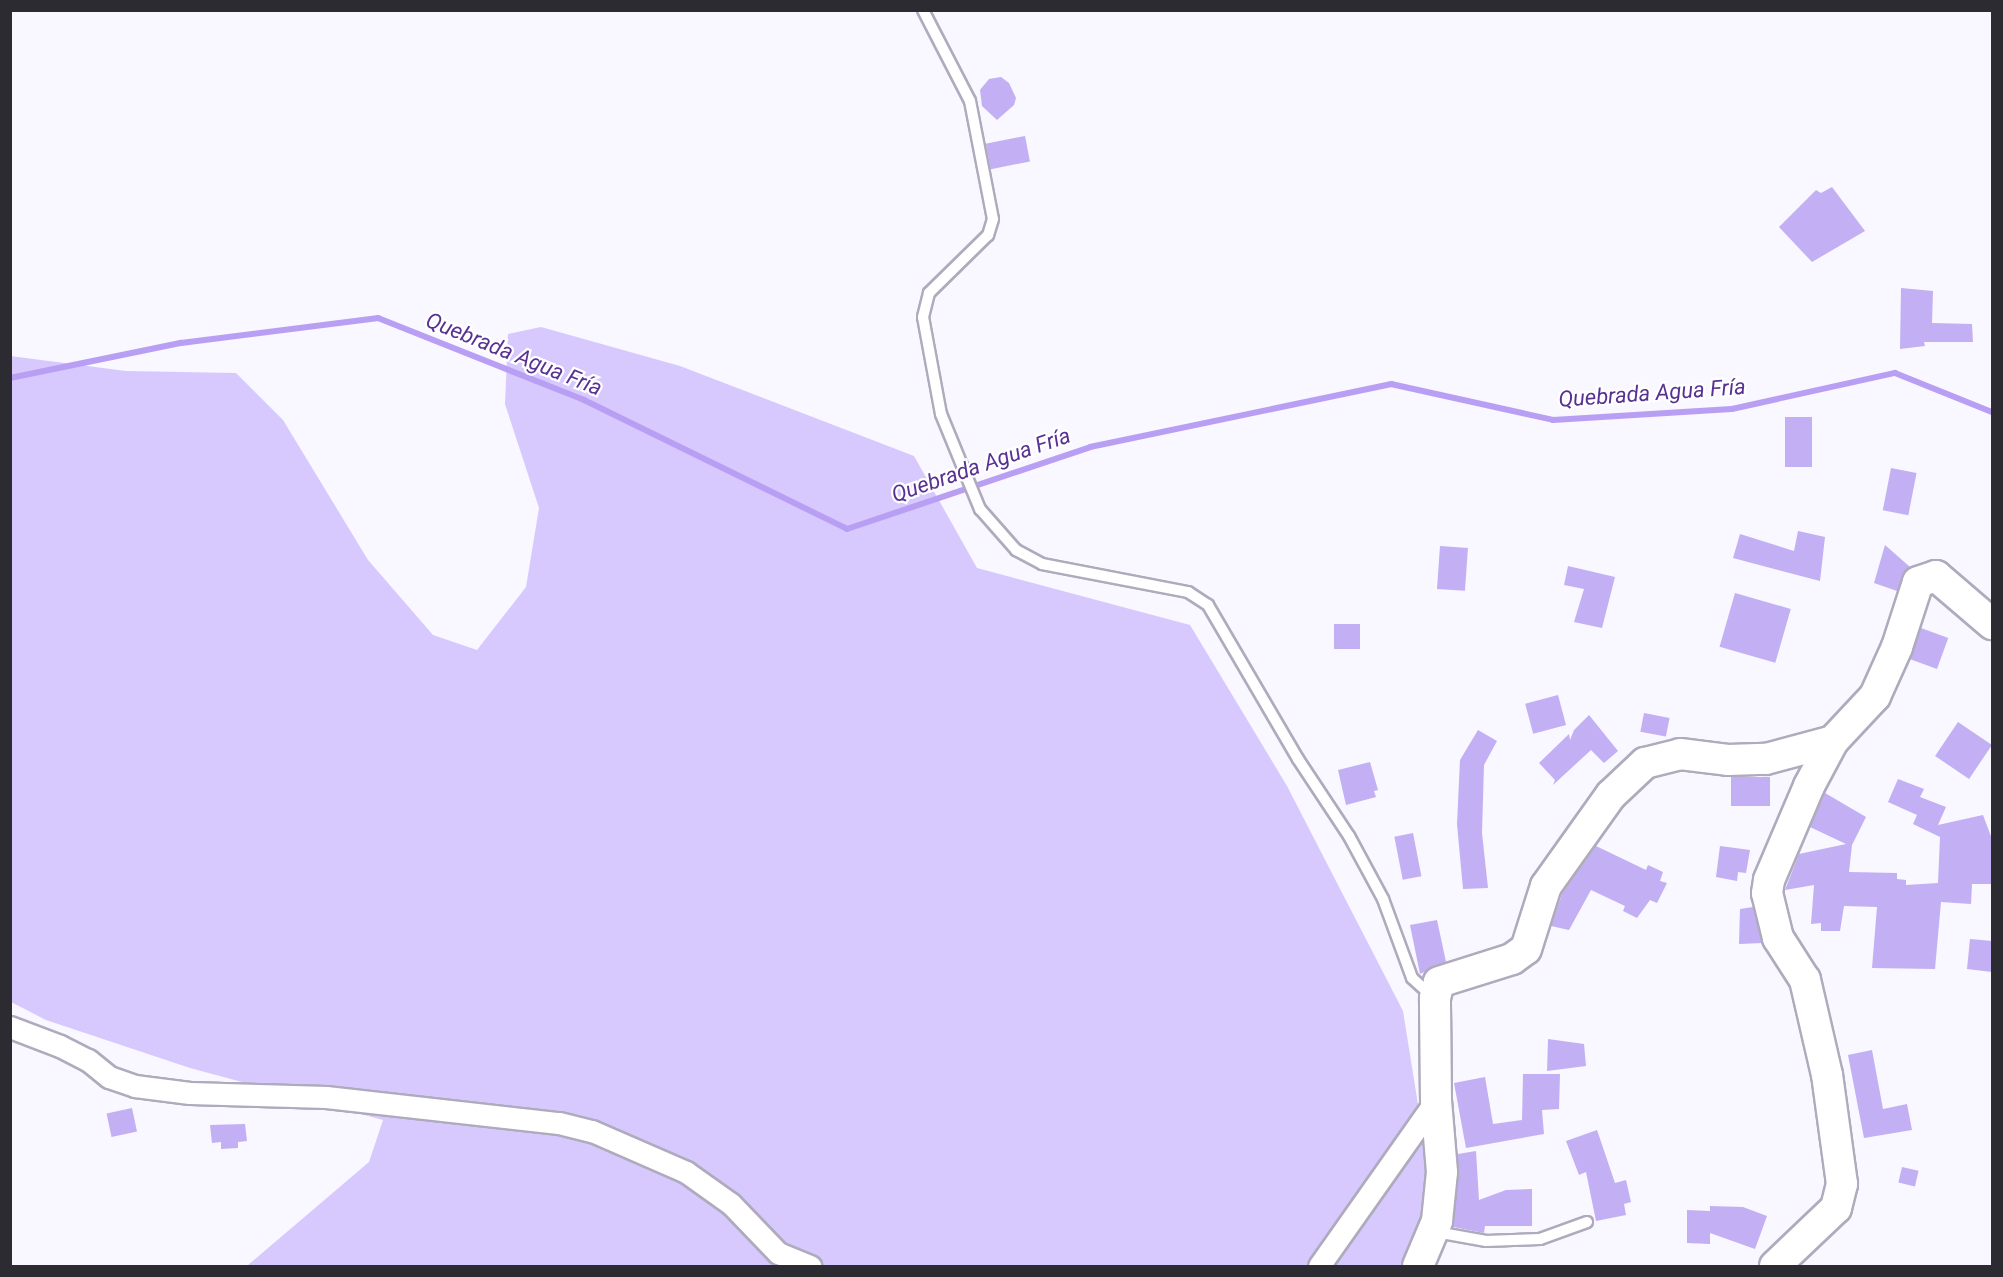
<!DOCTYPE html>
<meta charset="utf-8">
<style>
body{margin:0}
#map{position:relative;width:2003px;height:1277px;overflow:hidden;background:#f9f7ff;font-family:Roboto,sans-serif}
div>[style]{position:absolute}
.green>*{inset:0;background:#d7c9fe}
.stream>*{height:6px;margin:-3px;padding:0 3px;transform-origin:3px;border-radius:3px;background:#b99ff3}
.building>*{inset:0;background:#c3aff3;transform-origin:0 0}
.roads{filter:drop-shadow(2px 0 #afabbd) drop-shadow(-2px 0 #afabbd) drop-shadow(0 2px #afabbd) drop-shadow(0 -2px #afabbd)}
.lane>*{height:10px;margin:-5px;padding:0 5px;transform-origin:5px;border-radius:5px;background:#fff}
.street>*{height:21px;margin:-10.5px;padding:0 10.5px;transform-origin:10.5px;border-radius:10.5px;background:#fff}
.secondary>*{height:30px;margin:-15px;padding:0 15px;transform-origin:15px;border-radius:15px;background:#fff}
span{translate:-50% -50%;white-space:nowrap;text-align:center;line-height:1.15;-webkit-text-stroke:4.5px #fff;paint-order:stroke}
.water-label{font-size:22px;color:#583293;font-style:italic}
.frame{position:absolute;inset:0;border:12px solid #2d2b32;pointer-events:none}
</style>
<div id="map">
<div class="green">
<div style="clip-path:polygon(541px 327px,680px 366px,914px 456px,977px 568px,1190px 625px,1287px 786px,1403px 1011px,1424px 1142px,1427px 1206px,1401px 1266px,247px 1266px,369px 1162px,383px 1120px,190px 1068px,46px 1020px,11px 1002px,10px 356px,126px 371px,236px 373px,283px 420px,368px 560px,433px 635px,477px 650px,526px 587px,539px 508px,505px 404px,508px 334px)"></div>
</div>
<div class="stream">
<div style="left:10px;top:378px;width:175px;rotate:-11.6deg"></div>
<div style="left:181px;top:343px;width:199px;rotate:-7.2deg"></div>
<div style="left:378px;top:318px;width:222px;rotate:21.7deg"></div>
<div style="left:584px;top:400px;width:293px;rotate:26.1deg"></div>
<div style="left:847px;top:529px;width:256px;rotate:-18.6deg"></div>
<div style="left:1090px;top:447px;width:308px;rotate:-11.8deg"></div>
<div style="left:1391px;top:384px;width:166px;rotate:12.5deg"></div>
<div style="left:1553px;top:420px;width:179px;rotate:-3.5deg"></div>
<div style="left:1732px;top:409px;width:167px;rotate:-12.5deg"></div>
<div style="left:1895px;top:373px;width:105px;rotate:21.9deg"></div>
</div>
<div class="building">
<div style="clip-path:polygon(1001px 77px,1009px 83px,1016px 98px,1014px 105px,997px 120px,982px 106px,980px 90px,989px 79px)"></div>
<div style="left:1025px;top:136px;width:26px;height:40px;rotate:79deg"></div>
<div style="clip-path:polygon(1832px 187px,1865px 231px,1812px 262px,1779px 227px,1816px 190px,1821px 193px)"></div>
<div style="clip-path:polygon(1901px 288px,1933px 291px,1932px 323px,1972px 324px,1973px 342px,1924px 342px,1925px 346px,1900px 349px)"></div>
<div style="left:1812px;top:417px;width:50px;height:27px;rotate:90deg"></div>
<div style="left:1891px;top:468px;width:26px;height:43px;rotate:11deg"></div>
<div style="clip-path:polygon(1798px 531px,1825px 537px,1820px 581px,1733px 558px,1740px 534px,1794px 551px)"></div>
<div style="clip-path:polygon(1885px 545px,1910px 567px,1897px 591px,1874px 583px)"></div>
<div style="left:1440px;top:546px;width:28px;height:43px;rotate:4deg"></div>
<div style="clip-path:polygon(1568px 566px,1615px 577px,1602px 628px,1574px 622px,1584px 589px,1564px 585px)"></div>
<div style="left:1735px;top:593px;width:58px;height:56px;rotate:16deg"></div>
<div style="left:1360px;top:624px;width:25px;height:26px;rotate:90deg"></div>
<div style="left:1921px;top:628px;width:29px;height:33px;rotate:20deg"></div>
<div style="left:1558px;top:695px;width:31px;height:34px;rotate:75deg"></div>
<div style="left:1644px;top:713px;width:26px;height:19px;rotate:11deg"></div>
<div style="clip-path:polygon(1589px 715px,1618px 751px,1604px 763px,1591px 750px,1553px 785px,1555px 780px,1539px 763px,1569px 734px,1570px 740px,1574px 730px)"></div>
<div style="left:1958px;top:722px;width:41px;height:41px;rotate:34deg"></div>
<div style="clip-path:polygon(1478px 730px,1497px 741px,1484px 765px,1482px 833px,1488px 888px,1463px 889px,1457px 824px,1460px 760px)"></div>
<div style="clip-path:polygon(1370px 762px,1378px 790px,1374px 791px,1376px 797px,1346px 805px,1338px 770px)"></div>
<div style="left:1770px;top:777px;width:29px;height:39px;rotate:90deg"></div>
<div style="clip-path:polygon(1898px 779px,1924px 789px,1920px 797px,1946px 807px,1938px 825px,1983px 815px,1992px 839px,1992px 884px,1972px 884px,1971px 904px,1941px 902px,1935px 969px,1872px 968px,1877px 907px,1844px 906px,1840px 931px,1821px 931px,1821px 923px,1811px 924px,1814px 885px,1785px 890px,1799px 854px,1846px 844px,1810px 827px,1825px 793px,1866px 817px,1852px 845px,1849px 872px,1897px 873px,1897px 879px,1906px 880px,1906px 885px,1938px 883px,1940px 837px,1913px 824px,1917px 815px,1888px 802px)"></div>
<div style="left:1413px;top:833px;width:44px;height:19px;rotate:79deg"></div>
<div style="clip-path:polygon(1596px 846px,1646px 870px,1648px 865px,1663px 872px,1660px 881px,1667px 883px,1657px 903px,1650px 900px,1637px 918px,1623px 911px,1625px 906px,1591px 890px,1569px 930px,1551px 926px,1562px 894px)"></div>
<div style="clip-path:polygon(1720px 846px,1750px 850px,1746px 873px,1738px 872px,1737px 881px,1716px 877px)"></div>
<div style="clip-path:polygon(1753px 907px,1762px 943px,1739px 944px,1740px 909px)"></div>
<div style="clip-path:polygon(1437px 920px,1446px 962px,1420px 974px,1410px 925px)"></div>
<div style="clip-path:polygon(1970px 939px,1992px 941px,1992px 972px,1967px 969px)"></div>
<div style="clip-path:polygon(1548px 1039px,1584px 1044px,1586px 1066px,1547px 1071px)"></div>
<div style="clip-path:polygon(1872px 1050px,1883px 1109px,1907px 1104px,1912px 1130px,1864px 1138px,1848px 1055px)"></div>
<div style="clip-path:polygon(1523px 1074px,1560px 1074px,1559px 1109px,1542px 1110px,1544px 1134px,1466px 1148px,1454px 1083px,1485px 1077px,1493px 1124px,1522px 1120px)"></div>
<div style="left:132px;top:1108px;width:24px;height:26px;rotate:78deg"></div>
<div style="clip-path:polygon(245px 1124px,247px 1141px,238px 1142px,238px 1148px,221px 1149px,221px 1142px,212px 1143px,210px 1125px)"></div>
<div style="clip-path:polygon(1597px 1130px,1615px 1183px,1626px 1180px,1631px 1202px,1624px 1204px,1626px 1215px,1596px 1221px,1586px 1172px,1579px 1175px,1566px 1141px)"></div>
<div style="clip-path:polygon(1476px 1151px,1479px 1200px,1506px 1190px,1532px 1189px,1532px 1226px,1485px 1226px,1484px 1233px,1453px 1227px,1458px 1154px)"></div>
<div style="left:1902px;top:1167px;width:17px;height:16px;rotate:13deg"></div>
<div style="clip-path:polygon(1710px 1206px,1743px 1207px,1767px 1216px,1755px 1249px,1710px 1233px,1710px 1244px,1687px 1243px,1687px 1210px,1710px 1211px)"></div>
</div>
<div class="roads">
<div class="lane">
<div style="left:923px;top:10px;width:102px;rotate:62.7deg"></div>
<div style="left:970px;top:101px;width:120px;rotate:79deg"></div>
<div style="left:993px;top:219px;width:17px;rotate:107deg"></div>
<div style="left:988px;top:235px;width:83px;rotate:135.5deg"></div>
<div style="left:929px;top:293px;width:25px;rotate:104deg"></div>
<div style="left:923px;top:317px;width:99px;rotate:79.5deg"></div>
<div style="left:941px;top:414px;width:103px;rotate:67.7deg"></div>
<div style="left:980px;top:509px;width:55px;rotate:48.7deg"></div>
<div style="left:1016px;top:550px;width:30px;rotate:28deg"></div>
<div style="left:1042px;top:564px;width:149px;rotate:10.9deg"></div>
<div style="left:1188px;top:592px;width:24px;rotate:33deg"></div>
<div style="left:1208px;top:605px;width:178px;rotate:59.7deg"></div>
<div style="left:1298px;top:759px;width:92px;rotate:56.5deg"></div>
<div style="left:1349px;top:836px;width:72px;rotate:61.6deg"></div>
<div style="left:1383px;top:899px;width:84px;rotate:69.8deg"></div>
<div style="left:1412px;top:978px;width:28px;rotate:42deg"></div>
<div style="left:1436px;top:1232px;width:51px;rotate:10.2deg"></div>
<div style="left:1486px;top:1241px;width:54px;rotate:-2.1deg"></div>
<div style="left:1540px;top:1239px;width:50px;rotate:-19.9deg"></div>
</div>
<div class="street">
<div style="left:10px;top:1027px;width:53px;rotate:20.8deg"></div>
<div style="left:60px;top:1046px;width:31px;rotate:27deg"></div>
<div style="left:88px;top:1060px;width:27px;rotate:39deg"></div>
<div style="left:109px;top:1077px;width:28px;rotate:19deg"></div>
<div style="left:135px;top:1086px;width:55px;rotate:7.3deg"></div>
<div style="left:190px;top:1093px;width:136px;rotate:1.7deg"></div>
<div style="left:326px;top:1097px;width:234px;rotate:6.4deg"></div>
<div style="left:559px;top:1123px;width:34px;rotate:14deg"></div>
<div style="left:592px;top:1131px;width:103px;rotate:23.6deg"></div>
<div style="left:686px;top:1172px;width:55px;rotate:35.4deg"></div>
<div style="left:731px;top:1204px;width:68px;rotate:46.2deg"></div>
<div style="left:778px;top:1253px;width:35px;rotate:22deg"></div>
<div style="left:1319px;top:1266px;width:203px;rotate:-54.8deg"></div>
</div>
<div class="secondary">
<div style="left:1418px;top:1266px;width:49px;rotate:-67.1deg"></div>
<div style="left:1437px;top:1221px;width:49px;rotate:-84.2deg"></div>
<div style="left:1442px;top:1172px;width:72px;rotate:-94.8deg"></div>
<div style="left:1436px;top:1100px;width:102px;rotate:-90.6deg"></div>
<div style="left:1435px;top:998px;width:16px;rotate:-76deg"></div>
<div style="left:1439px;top:982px;width:77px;rotate:-17.5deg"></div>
<div style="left:1512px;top:959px;width:17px;rotate:-36deg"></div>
<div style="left:1526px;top:949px;width:66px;rotate:-72.4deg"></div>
<div style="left:1546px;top:886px;width:112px;rotate:-54.5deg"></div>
<div style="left:1611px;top:795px;width:47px;rotate:-43.3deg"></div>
<div style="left:1645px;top:763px;width:36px;rotate:-14deg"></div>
<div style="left:1680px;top:754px;width:48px;rotate:7.1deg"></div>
<div style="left:1728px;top:760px;width:38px;rotate:-2deg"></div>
<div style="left:1766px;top:759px;width:69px;rotate:-15deg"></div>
<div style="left:1775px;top:1266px;width:84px;rotate:-43.6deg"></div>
<div style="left:1836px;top:1208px;width:25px;rotate:-76deg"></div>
<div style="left:1842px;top:1184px;width:110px;rotate:-97.8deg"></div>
<div style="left:1827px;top:1075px;width:98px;rotate:-103deg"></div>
<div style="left:1805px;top:980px;width:50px;rotate:-122.7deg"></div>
<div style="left:1778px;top:938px;width:46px;rotate:-103.7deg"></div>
<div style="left:1767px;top:893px;width:13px;rotate:-81deg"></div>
<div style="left:1769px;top:880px;width:102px;rotate:-66.9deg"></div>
<div style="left:1809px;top:786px;width:51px;rotate:-61.9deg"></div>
<div style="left:1833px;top:741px;width:62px;rotate:-47deg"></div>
<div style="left:1875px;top:696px;width:54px;rotate:-65.8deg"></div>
<div style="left:1897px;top:647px;width:68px;rotate:-72.1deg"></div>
<div style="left:1918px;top:582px;width:19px;rotate:-18deg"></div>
<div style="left:1936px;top:576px;width:74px;rotate:40.6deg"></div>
</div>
</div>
<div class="water-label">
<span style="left:514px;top:354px;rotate:22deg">Quebrada Agua Fría</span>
<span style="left:1652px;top:393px;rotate:-4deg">Quebrada Agua Fría</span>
<span style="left:981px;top:465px;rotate:-19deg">Quebrada Agua Fría</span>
</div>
<div class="frame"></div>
</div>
